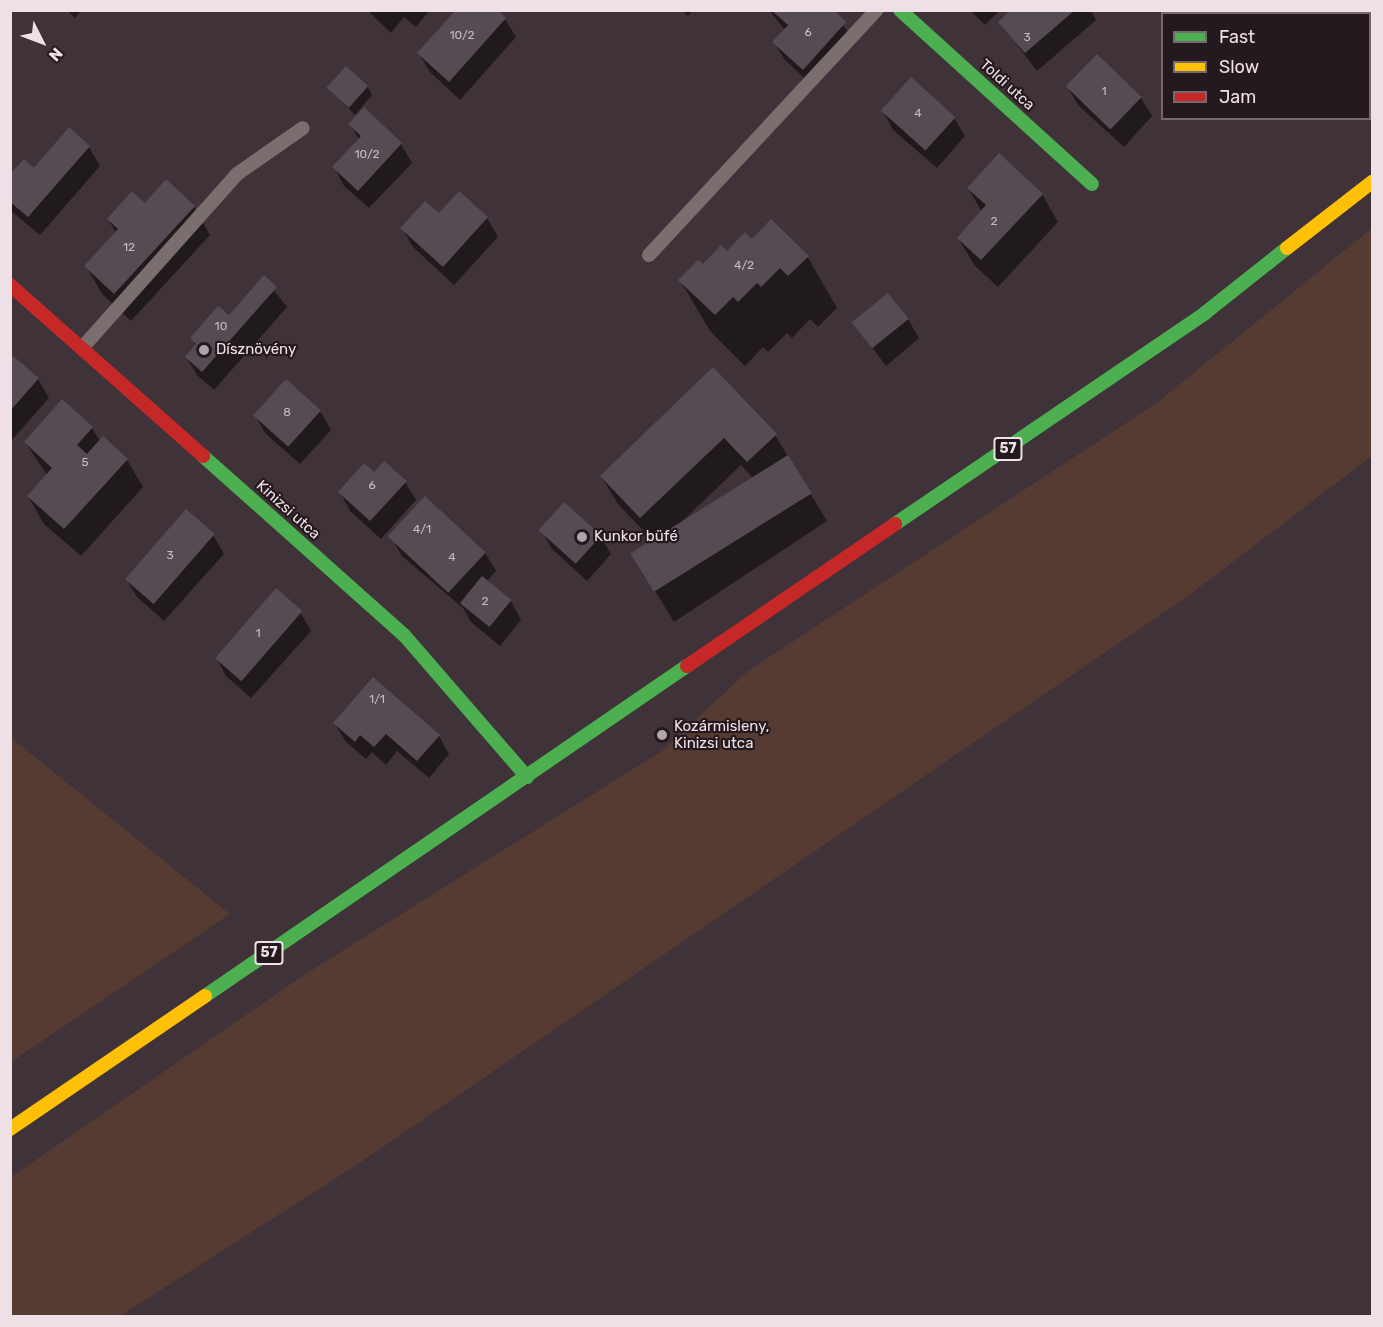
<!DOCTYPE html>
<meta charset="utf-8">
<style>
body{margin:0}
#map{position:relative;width:1383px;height:1327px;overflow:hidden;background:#3f3238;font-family:Rubik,sans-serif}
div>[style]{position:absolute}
.green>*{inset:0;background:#563b32}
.shadow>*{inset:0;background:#0007}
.building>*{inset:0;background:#554c53;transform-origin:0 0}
.lane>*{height:14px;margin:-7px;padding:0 7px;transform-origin:7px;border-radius:7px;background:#7a6e6f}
.fast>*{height:14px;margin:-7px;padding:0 7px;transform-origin:7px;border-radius:7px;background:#4caf50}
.slow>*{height:14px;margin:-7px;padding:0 7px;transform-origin:7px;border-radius:7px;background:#ffc107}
.jam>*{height:14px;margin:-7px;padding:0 7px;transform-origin:7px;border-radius:7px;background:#c62828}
.dots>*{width:16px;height:16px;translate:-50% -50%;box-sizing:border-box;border:3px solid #23191e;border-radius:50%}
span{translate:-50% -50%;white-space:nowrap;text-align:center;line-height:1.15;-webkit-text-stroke:4.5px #23191e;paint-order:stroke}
.number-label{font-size:12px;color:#c8bbc2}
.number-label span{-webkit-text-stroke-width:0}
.shield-label span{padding:2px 4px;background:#23191e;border:2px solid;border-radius:4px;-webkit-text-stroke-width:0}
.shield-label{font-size:14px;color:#efe0e7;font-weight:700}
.street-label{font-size:15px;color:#efe0e7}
.poi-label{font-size:15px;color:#efe0e7}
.left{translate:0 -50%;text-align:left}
.frame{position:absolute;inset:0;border:12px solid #efe0e7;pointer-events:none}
.legend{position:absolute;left:1161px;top:12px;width:210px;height:108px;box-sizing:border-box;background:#23191e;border:2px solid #75696e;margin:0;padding:8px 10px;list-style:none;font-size:18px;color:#efe0e7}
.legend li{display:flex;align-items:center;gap:12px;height:30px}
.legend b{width:30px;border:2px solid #75696e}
.north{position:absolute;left:12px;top:12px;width:60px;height:60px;-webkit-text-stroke:4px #23191e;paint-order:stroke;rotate:132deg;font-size:16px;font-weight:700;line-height:24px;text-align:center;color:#efe0e7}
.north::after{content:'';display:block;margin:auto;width:21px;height:27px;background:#efe0e7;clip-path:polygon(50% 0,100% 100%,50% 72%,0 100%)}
</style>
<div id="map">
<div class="green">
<div style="clip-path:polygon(1372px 228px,1372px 456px,1192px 593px,358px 1164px,120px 1316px,11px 1316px,11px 1177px,304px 975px,662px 751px,748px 671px,1158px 402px)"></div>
<div style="clip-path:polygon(10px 737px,230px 914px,11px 1062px,10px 1062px)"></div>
</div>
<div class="shadow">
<div style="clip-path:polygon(67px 10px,82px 10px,75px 18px)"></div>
<div style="clip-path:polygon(367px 10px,430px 10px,416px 27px,404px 17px,391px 33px)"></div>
<div style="clip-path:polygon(682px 10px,693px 10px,688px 16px)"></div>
<div style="clip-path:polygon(769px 10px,831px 10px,856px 42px,814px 87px,785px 60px,774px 42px,785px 30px)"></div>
<div style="clip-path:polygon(970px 10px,1000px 10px,985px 25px)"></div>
<div style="clip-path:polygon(1014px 10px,1091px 10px,1096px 20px,1037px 71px,1000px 22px)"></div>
<div style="clip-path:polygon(505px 19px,516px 37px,460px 100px,430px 72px,419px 54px)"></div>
<div style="clip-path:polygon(367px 86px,372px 95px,355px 115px,329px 88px)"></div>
<div style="clip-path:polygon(1068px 88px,1141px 98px,1152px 116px,1124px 147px,1079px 106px)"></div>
<div style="clip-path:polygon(364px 109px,401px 144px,412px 163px,369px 208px,344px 186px,334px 167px,359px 140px,350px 124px)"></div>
<div style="clip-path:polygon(883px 111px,954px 118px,965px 136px,937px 168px,893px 130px)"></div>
<div style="clip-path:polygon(69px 130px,89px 147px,100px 166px,40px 235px,10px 210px,10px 177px,34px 170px)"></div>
<div style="clip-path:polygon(968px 188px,1042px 194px,1058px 222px,998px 287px,975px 266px,958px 238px,982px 212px)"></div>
<div style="clip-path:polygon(459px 193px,487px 218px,498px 237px,454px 285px,413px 247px,402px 228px,439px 215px)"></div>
<div style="clip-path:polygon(145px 205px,194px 207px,210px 235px,131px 321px,102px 294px,86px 266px,116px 233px,108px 219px)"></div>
<div style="clip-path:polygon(752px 241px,807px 256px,837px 308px,818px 327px,810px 319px,792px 338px,787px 333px,768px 352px,763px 347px,745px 366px,710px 331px,680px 280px)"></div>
<div style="clip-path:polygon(264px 278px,287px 307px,214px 390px,197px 375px,186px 357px,196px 346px,192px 338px,229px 317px)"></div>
<div style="clip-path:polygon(908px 319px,919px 338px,886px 366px,854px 323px)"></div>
<div style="clip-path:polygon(14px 358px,38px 379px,49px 398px,10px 442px)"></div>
<div style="clip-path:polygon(evenodd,713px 369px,775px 435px,827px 521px,674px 622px,635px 558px,656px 544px,618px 504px,601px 476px,713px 369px,741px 465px,754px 479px,671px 532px,741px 465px)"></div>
<div style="clip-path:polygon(286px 381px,320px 411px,331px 430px,300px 464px,266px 434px,255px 415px)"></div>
<div style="clip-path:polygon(92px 428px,100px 441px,127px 460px,143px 487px,81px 556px,44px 524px,28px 496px,47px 475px,25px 442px)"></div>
<div style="clip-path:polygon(374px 474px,405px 482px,416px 500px,381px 539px,350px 511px,340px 492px)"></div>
<div style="clip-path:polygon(541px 530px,600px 536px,611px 554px,587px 581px,552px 549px)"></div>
<div style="clip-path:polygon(213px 535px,224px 554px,164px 621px,137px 597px,126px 579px)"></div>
<div style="clip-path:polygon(391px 537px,485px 553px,496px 571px,487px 581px,511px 601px,521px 620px,500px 646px,471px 622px,463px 608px,402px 556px)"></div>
<div style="clip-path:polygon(300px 612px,311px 631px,251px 698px,226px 676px,216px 657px)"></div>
<div style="clip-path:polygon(335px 724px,439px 736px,449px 754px,429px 778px,397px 751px,386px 765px,372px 752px,366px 759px,346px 742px)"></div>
</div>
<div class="building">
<div style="clip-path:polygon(456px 10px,498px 10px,506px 18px,449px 82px,417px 53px)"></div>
<div style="clip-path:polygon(771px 10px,834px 10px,846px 22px,803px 70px,772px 42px,788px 25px)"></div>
<div style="clip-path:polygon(1011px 10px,1043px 11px,1075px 10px,1025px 53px,998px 22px)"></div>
<div style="left:1097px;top:54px;width:62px;height:45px;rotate:44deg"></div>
<div style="left:346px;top:66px;width:30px;height:29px;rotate:42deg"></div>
<div style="left:911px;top:77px;width:60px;height:45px;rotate:42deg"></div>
<div style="clip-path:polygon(364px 107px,402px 143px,358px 191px,332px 167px,361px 136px,348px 124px)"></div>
<div style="clip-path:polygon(69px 127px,90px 146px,28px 217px,10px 202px,10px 174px,24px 159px,34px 168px)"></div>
<div style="clip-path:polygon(999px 153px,1043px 194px,981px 260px,957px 238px,986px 205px,967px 188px)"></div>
<div style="clip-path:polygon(166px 179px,195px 206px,114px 294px,84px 266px,118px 229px,107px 219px,132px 191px,145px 203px)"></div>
<div style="clip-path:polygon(459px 191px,488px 217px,443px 267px,400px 228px,425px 201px,439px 213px)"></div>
<div style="clip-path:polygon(771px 219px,809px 256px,788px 276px,780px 268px,761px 287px,757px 283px,738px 302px,733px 297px,715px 315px,678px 280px,698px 260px,703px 264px,721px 245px,727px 251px,745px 232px,752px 239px)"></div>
<div style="clip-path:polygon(264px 275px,277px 287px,202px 372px,185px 357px,196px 344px,190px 338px,218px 306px,229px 315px)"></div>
<div style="left:888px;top:293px;width:33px;height:47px;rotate:51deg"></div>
<div style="clip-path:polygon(13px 356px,39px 378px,10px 411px,10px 359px)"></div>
<div style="clip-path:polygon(713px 367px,777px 434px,747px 462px,724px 438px,640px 518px,600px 476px)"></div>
<div style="left:286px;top:379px;width:47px;height:49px;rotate:42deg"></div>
<div style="clip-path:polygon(62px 399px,93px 427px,77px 445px,87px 454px,103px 436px,128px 459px,64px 529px,27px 496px,52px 468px,24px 442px)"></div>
<div style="left:788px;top:455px;width:45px;height:186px;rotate:58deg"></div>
<div style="clip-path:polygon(384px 461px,407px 481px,370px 521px,338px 492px,364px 463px,374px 472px)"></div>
<div style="left:425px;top:496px;width:83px;height:55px;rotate:43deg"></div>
<div style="left:564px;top:502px;width:50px;height:38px;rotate:42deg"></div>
<div style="left:186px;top:509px;width:38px;height:93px;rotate:41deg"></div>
<div style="left:482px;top:576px;width:38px;height:35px;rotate:39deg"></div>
<div style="left:276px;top:588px;width:35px;height:93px;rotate:41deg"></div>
<div style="clip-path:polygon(373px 677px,440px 735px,417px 761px,386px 734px,374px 747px,360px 735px,355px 742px,333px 723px)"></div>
</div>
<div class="lane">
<div style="left:649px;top:255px;width:335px;rotate:-47.1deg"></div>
<div style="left:82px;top:348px;width:233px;rotate:-48.3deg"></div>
<div style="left:237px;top:174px;width:80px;rotate:-34.9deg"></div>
</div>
<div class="fast">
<div style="left:900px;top:10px;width:259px;rotate:42.2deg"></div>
<div style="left:203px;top:456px;width:269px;rotate:41.7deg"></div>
<div style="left:404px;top:635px;width:188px;rotate:49.1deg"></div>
<div style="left:895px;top:524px;width:375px;rotate:-34.2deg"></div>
<div style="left:1205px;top:313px;width:105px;rotate:-38.4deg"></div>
<div style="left:205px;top:996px;width:584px;rotate:-34.4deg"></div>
</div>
<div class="slow">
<div style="left:1287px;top:248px;width:108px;rotate:-37.8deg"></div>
<div style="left:10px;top:1129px;width:236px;rotate:-34.3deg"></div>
</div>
<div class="jam">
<div style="left:10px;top:285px;width:258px;rotate:41.5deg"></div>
<div style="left:687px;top:666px;width:252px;rotate:-34.3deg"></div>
</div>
<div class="dots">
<div style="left:204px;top:350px;background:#b1a3aa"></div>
<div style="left:582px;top:537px;background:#b1a3aa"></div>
<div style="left:662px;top:735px;background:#b1a3aa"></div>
</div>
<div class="number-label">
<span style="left:808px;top:33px">6</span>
<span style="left:462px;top:36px">10/2</span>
<span style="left:1027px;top:38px">3</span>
<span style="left:1104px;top:92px">1</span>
<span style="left:918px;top:114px">4</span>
<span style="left:367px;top:155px">10/2</span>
<span style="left:994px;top:222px">2</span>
<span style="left:129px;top:248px">12</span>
<span style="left:744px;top:266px">4/2</span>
<span style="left:221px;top:327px">10</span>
<span style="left:287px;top:413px">8</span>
<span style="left:85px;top:463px">5</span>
<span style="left:372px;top:486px">6</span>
<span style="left:422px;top:530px">4/1</span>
<span style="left:170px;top:556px">3</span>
<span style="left:452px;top:558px">4</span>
<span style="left:485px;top:602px">2</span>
<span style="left:258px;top:634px">1</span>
<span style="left:377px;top:700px">1/1</span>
</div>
<div class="shield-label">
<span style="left:1008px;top:449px">57</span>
<span style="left:269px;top:953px">57</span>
</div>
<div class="street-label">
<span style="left:1007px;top:85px;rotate:42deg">Toldi utca</span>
<span style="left:288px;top:510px;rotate:42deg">Kinizsi utca</span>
</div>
<div class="poi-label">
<span class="left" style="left:216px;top:350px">Dísznövény</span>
<span class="left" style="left:594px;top:537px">Kunkor büfé</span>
<span class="left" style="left:674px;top:735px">Kozármisleny,<br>Kinizsi utca</span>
</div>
<div class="frame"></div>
<ul class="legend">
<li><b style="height:8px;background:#4caf50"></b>Fast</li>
<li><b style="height:8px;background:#ffc107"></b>Slow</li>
<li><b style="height:8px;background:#c62828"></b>Jam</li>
</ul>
<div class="north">N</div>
</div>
